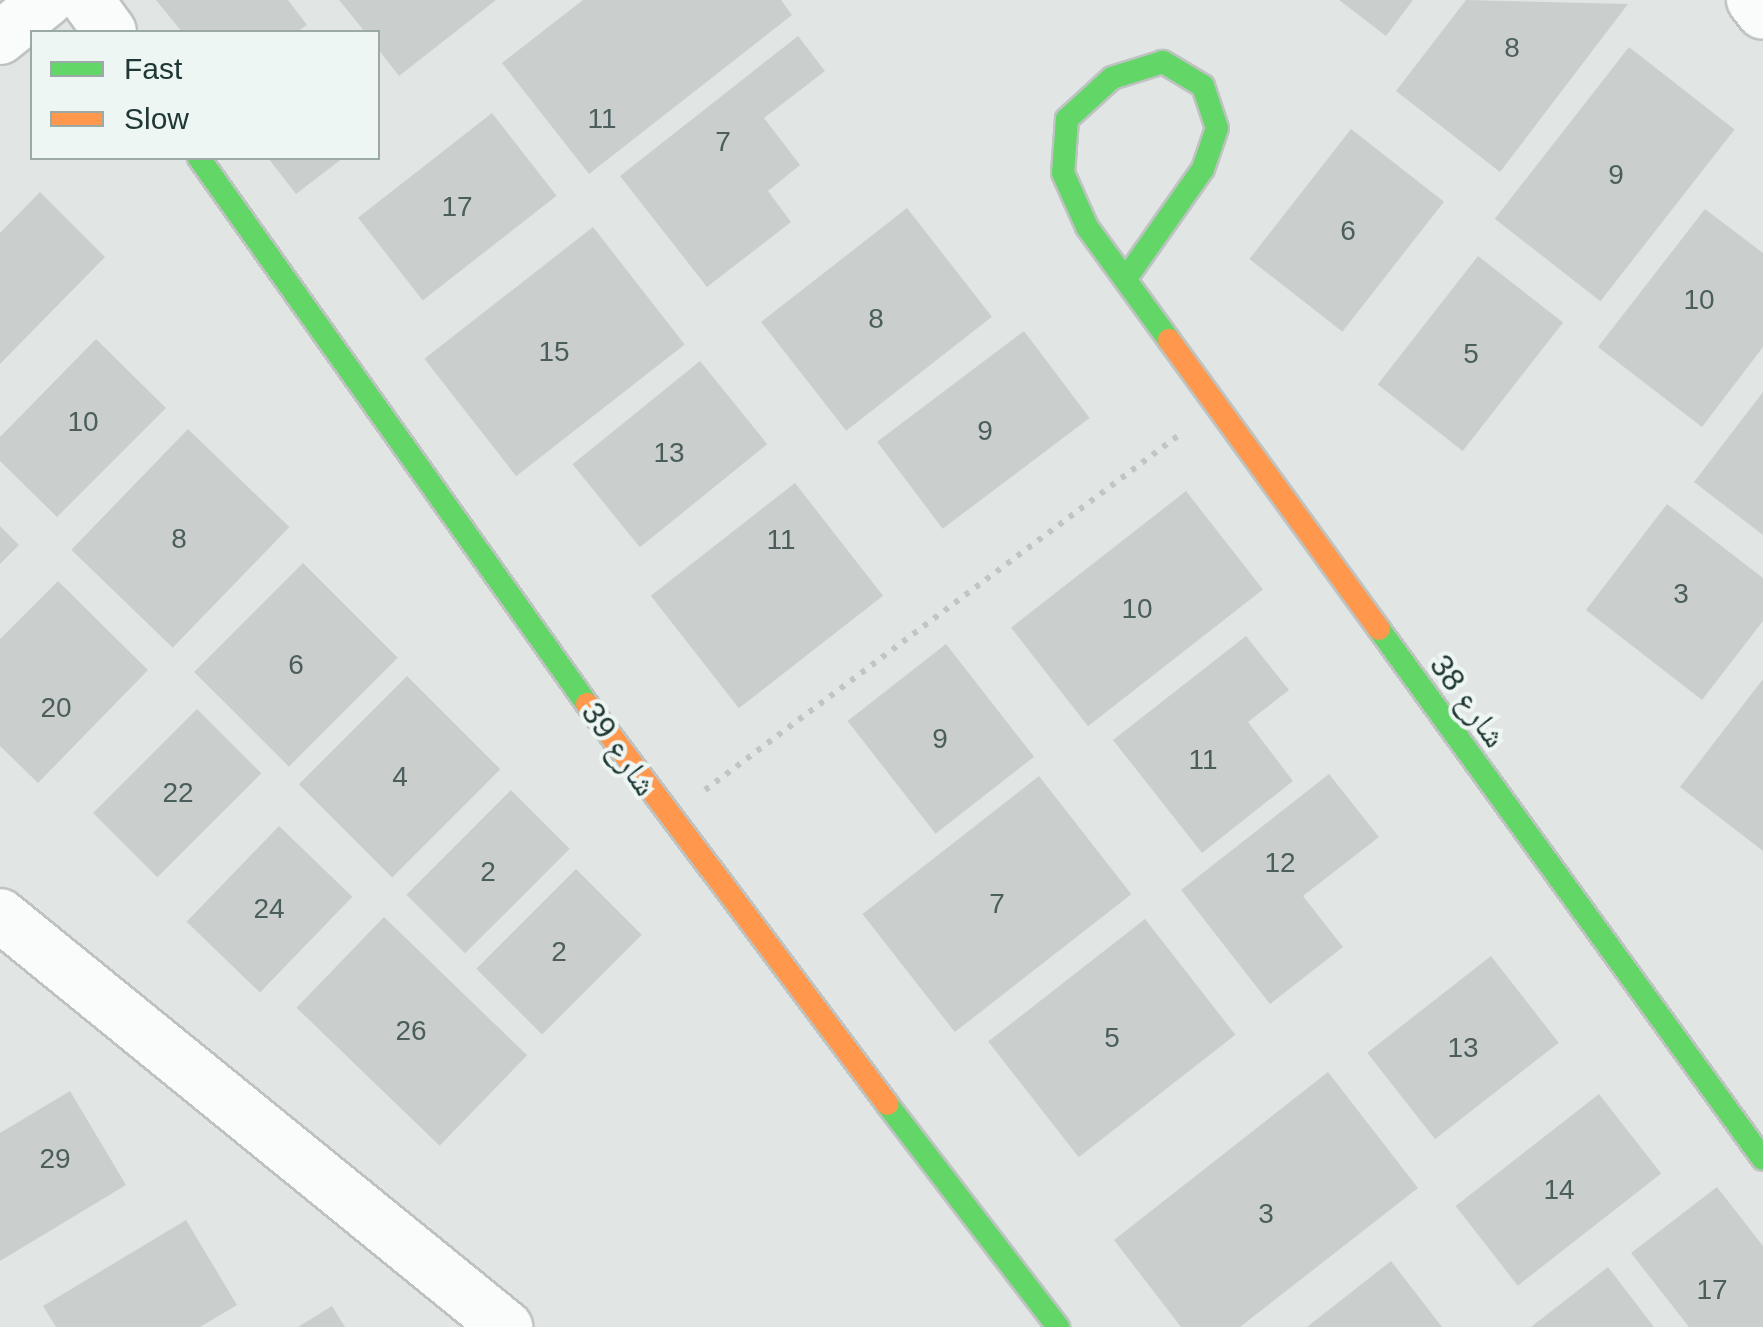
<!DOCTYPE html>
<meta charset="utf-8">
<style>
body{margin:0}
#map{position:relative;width:1763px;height:1327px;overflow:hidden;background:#e1e6e5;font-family:Arial,"Noto Naskh Arabic",sans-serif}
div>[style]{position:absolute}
.building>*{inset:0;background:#cacfce;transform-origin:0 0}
.path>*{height:6px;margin-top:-3px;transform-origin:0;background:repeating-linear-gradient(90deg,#bfc6c6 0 5px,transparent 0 13px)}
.roads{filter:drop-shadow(2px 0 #bec3c2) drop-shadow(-2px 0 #bec3c2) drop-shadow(0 2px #bec3c2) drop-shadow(0 -2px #bec3c2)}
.street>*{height:52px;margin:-26px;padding:0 26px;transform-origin:26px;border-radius:26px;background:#fafbfb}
.fast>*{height:22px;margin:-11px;padding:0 11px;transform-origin:11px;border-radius:11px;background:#63d668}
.slow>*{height:22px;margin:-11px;padding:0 11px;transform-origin:11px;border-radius:11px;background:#ff974d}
span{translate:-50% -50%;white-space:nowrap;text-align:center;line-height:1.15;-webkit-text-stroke:8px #eef6f3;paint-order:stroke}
.number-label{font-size:28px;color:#4b5e5c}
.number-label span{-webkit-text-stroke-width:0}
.street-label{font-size:32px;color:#203835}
.legend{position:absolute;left:30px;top:30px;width:350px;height:130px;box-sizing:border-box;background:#eef6f3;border:2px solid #9caaa7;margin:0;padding:12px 18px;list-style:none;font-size:30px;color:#203835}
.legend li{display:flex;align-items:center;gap:20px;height:50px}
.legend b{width:50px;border:2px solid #9caaa7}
</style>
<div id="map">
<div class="building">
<div style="clip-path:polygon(156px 0,288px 0,307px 25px,297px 32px,182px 32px)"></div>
<div style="clip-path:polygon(339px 0,496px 0,399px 76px,378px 49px,378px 32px,365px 32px)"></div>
<div style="clip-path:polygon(583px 0,781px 0,792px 15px,589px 174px,502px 63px)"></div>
<div style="clip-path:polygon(1339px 0,1413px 0,1386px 36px)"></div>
<div style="clip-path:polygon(1466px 0,1628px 4px,1500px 172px,1396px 91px)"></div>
<div style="clip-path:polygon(798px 36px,825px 71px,764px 118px,800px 165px,768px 191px,791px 222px,707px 287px,620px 176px)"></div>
<div style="left:1629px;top:47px;width:134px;height:218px;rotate:38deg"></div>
<div style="left:492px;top:113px;width:105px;height:170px;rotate:52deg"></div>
<div style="left:1351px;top:129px;width:118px;height:165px;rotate:38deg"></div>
<div style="clip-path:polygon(268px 158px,343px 158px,296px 194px)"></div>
<div style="clip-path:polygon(40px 192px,105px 257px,0 364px,0 233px)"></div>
<div style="left:907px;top:208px;width:138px;height:185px;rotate:52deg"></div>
<div style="clip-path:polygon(1705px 209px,1763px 253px,1763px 347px,1702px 427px,1598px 347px)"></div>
<div style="left:593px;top:227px;width:149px;height:214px;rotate:52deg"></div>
<div style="left:1478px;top:256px;width:108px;height:163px;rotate:38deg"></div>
<div style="left:1024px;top:331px;width:109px;height:184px;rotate:53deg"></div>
<div style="clip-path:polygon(96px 339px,166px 408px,57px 517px,0 461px,0 437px)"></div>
<div style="left:700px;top:361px;width:107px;height:164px;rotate:51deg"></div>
<div style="clip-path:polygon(1763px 392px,1763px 535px,1694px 482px)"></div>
<div style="left:188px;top:429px;width:141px;height:168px;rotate:44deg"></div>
<div style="left:795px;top:483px;width:143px;height:183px;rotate:52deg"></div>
<div style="left:1186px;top:491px;width:125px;height:222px;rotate:52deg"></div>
<div style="clip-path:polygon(1667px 504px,1763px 578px,1763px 621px,1702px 700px,1586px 610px)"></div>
<div style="clip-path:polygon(0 526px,19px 545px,0 564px)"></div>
<div style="left:303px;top:563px;width:134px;height:154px;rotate:45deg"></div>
<div style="clip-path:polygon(58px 581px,148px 670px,38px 783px,0 746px,0 639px)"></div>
<div style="clip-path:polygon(1246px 636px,1289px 690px,1248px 722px,1293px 781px,1202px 853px,1113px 740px)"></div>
<div style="left:946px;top:644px;width:143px;height:125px;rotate:52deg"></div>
<div style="left:407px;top:676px;width:132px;height:153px;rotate:45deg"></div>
<div style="clip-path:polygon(1763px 679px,1763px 851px,1680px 787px)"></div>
<div style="left:197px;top:709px;width:91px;height:147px;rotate:45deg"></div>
<div style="clip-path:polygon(1329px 774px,1379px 837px,1303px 896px,1343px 947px,1270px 1004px,1181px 890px)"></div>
<div style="left:1039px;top:776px;width:150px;height:224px;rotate:52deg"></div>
<div style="left:511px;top:790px;width:83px;height:148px;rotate:45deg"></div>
<div style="left:279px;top:826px;width:102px;height:133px;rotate:44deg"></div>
<div style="left:576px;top:869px;width:93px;height:141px;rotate:45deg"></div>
<div style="left:384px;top:917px;width:199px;height:126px;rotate:44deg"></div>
<div style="left:1145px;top:919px;width:147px;height:199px;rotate:52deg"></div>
<div style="left:1491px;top:956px;width:110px;height:157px;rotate:52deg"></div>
<div style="clip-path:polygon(1328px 1072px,1418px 1188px,1240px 1327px,1181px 1327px,1114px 1240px)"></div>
<div style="clip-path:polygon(70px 1091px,126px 1185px,0 1261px,0 1133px)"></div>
<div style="left:1599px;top:1094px;width:101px;height:182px;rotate:52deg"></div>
<div style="clip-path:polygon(1717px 1187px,1763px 1246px,1763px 1327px,1689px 1327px,1631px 1253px)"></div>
<div style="clip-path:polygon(186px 1220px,237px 1305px,200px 1327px,56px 1327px,43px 1306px)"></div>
<div style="clip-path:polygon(1391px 1261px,1442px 1327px,1307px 1327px)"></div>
<div style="clip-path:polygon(1608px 1267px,1654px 1327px,1531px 1327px)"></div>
<div style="clip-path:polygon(332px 1306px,345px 1327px,298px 1327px)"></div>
</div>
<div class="path">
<div style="left:705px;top:790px;width:592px;rotate:-36.83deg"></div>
</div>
<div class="roads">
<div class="street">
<div style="left:87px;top:0;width:39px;rotate:54deg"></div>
<div style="left:1753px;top:0;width:16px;rotate:52deg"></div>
<div style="left:0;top:38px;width:60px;rotate:-39deg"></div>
<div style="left:0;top:915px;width:653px;rotate:39.15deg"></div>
</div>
<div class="fast">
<div style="left:199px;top:158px;width:670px;rotate:54.6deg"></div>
<div style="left:1127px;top:277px;width:132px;rotate:-54.9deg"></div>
<div style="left:1203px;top:169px;width:43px;rotate:-71.1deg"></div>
<div style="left:1217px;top:128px;width:44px;rotate:-108.4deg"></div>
<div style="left:1203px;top:86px;width:47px;rotate:-149deg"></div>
<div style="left:1163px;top:62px;width:53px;rotate:162.6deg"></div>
<div style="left:1112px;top:78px;width:61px;rotate:137.7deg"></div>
<div style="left:1067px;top:119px;width:54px;rotate:94.2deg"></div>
<div style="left:1063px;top:173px;width:59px;rotate:66deg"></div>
<div style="left:1087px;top:227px;width:140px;rotate:54deg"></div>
<div style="left:1379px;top:629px;width:654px;rotate:54.08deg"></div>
<div style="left:887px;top:1104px;width:281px;rotate:52.5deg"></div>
</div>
<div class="slow">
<div style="left:1169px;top:340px;width:357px;rotate:54deg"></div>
<div style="left:587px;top:704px;width:500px;rotate:53.1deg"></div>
</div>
</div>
<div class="number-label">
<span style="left:1512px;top:48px">8</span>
<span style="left:602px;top:119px">11</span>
<span style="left:723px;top:142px">7</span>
<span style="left:1616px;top:175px">9</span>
<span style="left:457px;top:207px">17</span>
<span style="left:1348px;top:231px">6</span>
<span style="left:1699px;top:300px">10</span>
<span style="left:876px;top:319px">8</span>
<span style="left:554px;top:352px">15</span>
<span style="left:1471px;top:354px">5</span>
<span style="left:83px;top:422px">10</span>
<span style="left:985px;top:431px">9</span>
<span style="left:669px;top:453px">13</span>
<span style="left:179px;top:539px">8</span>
<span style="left:781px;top:540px">11</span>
<span style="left:1681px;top:594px">3</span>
<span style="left:1137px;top:609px">10</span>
<span style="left:296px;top:665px">6</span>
<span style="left:56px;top:708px">20</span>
<span style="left:940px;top:739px">9</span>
<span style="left:1203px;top:760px">11</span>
<span style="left:400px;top:777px">4</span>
<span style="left:178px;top:793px">22</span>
<span style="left:1280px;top:863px">12</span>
<span style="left:488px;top:872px">2</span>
<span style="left:997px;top:904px">7</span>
<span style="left:269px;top:909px">24</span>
<span style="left:559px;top:952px">2</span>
<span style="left:411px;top:1031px">26</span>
<span style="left:1112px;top:1038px">5</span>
<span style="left:1463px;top:1048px">13</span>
<span style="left:55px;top:1159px">29</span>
<span style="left:1559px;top:1190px">14</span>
<span style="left:1266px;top:1214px">3</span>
<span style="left:1712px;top:1290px">17</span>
</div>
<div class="street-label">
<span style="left:1468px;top:701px;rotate:54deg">شارع 38</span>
<span style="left:619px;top:749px;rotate:55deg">شارع 39</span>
</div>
<ul class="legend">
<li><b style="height:12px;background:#63d668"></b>Fast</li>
<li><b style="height:12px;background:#ff974d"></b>Slow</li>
</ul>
</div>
